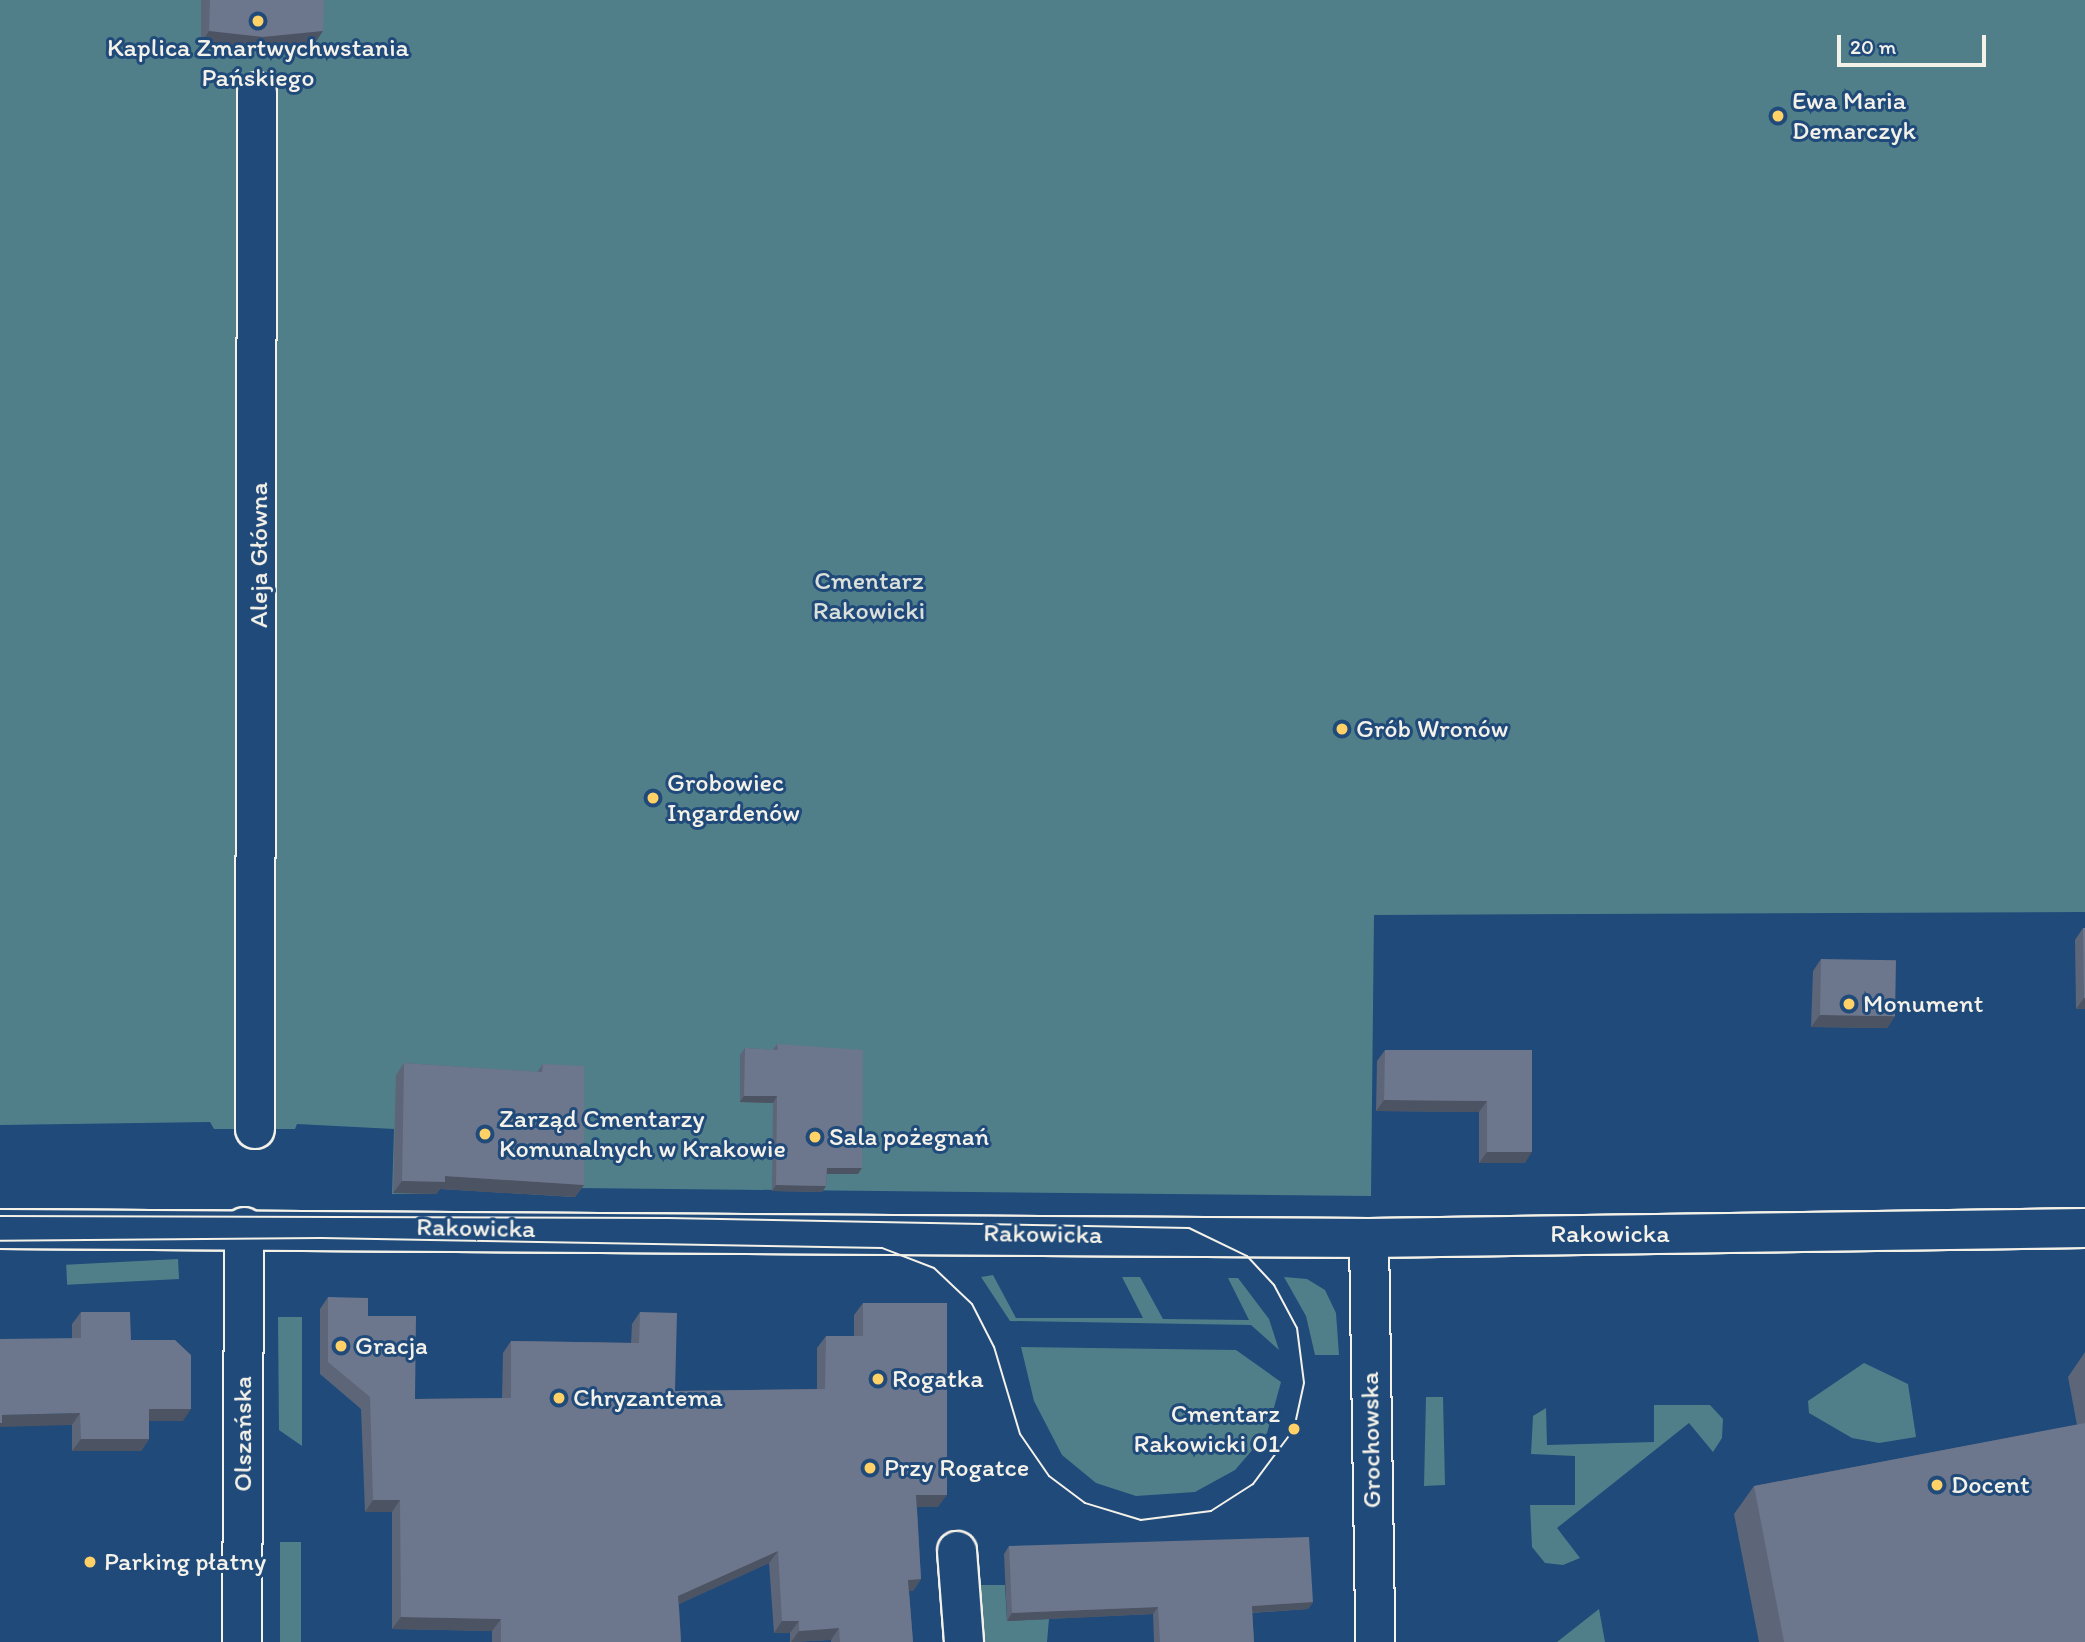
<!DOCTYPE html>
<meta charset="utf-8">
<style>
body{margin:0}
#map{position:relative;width:2085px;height:1642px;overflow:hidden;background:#1f4a7a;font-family:Itim,sans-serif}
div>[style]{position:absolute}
.green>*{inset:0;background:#507f89;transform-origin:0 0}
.roads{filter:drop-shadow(2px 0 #f4f1e8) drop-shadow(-2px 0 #f4f1e8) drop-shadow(0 2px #f4f1e8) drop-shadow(0 -2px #f4f1e8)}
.street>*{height:38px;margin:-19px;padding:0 19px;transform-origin:19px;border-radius:19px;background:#1f4a7a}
.secondary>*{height:38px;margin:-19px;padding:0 19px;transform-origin:19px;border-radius:19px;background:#1f4a7a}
.tram>*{height:2px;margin:-1px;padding:0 1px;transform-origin:1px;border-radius:1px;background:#f4f1e8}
.wall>*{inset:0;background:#5d6578}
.shaded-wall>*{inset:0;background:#4c5362}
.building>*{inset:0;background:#6c768c;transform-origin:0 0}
.dots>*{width:19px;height:19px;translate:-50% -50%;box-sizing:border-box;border:4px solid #1f4a7a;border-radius:50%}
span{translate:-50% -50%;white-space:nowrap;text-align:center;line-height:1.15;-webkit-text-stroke:6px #1f4a7a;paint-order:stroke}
.poi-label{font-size:26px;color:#f4f1e8}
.left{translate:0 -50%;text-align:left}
.right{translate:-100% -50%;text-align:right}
.street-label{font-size:26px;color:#f4f1e8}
.park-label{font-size:26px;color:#dbe0da}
.scale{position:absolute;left:1837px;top:35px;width:149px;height:32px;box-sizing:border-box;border:4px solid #f4f1e8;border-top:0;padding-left:9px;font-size:21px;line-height:24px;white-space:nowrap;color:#f4f1e8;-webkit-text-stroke:5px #1f4a7a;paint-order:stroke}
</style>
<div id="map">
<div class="green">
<div style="clip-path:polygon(0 0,2085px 0,2085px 912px,1374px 915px,1371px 1196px,576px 1188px,575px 1197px,437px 1188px,436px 1194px,392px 1194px,394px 1129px,297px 1124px,295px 1129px,214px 1129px,210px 1122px,0 1125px)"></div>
<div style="left:178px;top:1259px;width:20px;height:112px;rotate:87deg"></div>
<div style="clip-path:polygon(993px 1275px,1016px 1318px,1143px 1318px,1122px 1277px,1140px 1277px,1163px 1319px,1249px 1320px,1228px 1278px,1238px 1278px,1269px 1319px,1279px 1350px,1251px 1325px,1010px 1321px,981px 1277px)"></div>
<div style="clip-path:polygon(1284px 1277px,1307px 1279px,1325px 1290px,1336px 1313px,1339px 1355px,1315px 1355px,1306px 1316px)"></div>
<div style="clip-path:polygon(278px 1317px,302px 1317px,302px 1446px,279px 1430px)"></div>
<div style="clip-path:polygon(1021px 1347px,1236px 1350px,1281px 1382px,1267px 1433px,1235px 1470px,1195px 1492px,1136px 1496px,1096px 1483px,1062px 1455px,1034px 1401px)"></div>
<div style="clip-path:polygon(1864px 1363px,1908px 1384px,1916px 1437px,1879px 1443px,1852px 1438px,1809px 1413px,1808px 1401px)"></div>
<div style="clip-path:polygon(1426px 1397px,1443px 1397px,1445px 1485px,1424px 1486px)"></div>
<div style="clip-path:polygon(1654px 1405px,1710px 1405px,1723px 1419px,1722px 1438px,1713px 1452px,1689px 1423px,1557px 1528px,1580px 1558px,1563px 1565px,1545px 1563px,1532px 1547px,1530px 1505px,1575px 1505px,1575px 1456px,1531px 1454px,1533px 1416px,1546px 1408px,1547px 1445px,1654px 1442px)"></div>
<div style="left:280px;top:1542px;width:21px;height:100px"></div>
<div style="clip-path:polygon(977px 1585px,1005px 1585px,1007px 1621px,1049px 1619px,1047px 1642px,981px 1642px)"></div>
<div style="clip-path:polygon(1599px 1609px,1605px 1642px,1557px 1642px)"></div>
</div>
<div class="roads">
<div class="street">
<div style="left:255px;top:1129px;width:1037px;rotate:-89.89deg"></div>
<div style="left:957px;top:1551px;width:91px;rotate:85.6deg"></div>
<div style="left:242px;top:1642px;width:415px;rotate:-89.7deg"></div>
</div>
<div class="secondary">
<div style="left:0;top:1229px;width:1369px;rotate:0.38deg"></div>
<div style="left:1369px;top:1238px;width:716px;rotate:-0.8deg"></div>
<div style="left:1369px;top:1238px;width:404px;rotate:89.1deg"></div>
</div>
</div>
<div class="tram">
<div style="left:0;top:1216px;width:668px;rotate:0.17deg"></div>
<div style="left:668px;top:1218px;width:521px;rotate:1.1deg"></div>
<div style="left:1189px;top:1228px;width:64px;rotate:25.8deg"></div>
<div style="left:1247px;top:1256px;width:40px;rotate:47deg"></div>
<div style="left:1274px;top:1285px;width:49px;rotate:61.9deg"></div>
<div style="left:1297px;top:1328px;width:55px;rotate:82.7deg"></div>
<div style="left:1304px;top:1383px;width:47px;rotate:102.3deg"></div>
<div style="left:1294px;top:1429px;width:69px;rotate:126.7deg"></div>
<div style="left:1253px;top:1484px;width:50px;rotate:147.3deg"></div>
<div style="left:1211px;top:1511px;width:71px;rotate:172.7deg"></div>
<div style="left:1141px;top:1520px;width:59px;rotate:-163.1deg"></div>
<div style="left:1085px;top:1503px;width:45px;rotate:-143.1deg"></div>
<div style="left:1049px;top:1476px;width:51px;rotate:-124.6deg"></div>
<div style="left:1020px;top:1434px;width:91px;rotate:-106.6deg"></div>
<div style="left:994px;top:1347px;width:48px;rotate:-117.1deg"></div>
<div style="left:972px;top:1304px;width:52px;rotate:-136.5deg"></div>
<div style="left:934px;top:1268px;width:56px;rotate:-159deg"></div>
<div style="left:882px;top:1248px;width:561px;rotate:-178.98deg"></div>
<div style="left:321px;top:1238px;width:321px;rotate:179.5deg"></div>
</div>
<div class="wall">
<div style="clip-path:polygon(201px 0,324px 0,315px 43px,255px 49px,201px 43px)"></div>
<div style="clip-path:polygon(2083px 928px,2085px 928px,2085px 1009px,2076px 1009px,2075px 940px)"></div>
<div style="clip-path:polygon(1821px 959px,1895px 1016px,1887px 1028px,1811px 1027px,1813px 971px)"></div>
<div style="clip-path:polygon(777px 1044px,858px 1174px,827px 1174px,826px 1186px,822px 1192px,772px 1191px,773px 1103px,740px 1102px,740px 1055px,745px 1048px,773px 1050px)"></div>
<div style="clip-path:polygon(1385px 1050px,1532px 1050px,1525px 1163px,1479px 1163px,1479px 1112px,1376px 1111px,1377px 1061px)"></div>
<div style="clip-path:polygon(404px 1063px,537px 1072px,543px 1064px,584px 1185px,575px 1197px,440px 1189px,436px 1194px,393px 1193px,396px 1075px)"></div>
<div style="clip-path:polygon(328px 1297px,368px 1316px,415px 1399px,502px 1398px,503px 1353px,511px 1341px,631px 1343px,632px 1324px,640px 1312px,675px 1391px,817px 1389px,817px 1348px,826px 1336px,854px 1336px,854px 1315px,863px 1303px,938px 1507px,917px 1507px,921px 1579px,913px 1591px,909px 1591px,913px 1642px,831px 1642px,831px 1640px,790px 1642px,790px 1633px,774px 1633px,769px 1563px,679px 1604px,681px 1642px,492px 1642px,492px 1631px,392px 1629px,392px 1512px,365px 1512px,361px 1409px,320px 1374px,320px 1309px)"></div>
<div style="clip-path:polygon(81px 1312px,131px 1340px,183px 1421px,149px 1421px,149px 1439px,141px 1451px,72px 1451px,72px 1324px)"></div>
<div style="clip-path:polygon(2085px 1352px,2085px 1642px,1759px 1642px,1734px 1514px,1754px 1486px,2077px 1425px,2068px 1377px)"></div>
<div style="clip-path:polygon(1009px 1546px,1313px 1602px,1308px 1609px,1252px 1613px,1254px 1642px,1154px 1642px,1153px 1614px,1007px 1621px,1004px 1554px)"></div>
</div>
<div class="shaded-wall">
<div style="clip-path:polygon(209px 31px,323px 31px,315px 43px,255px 49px,201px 43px)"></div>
<div style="clip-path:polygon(2084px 998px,2085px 998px,2085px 1009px,2076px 1009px)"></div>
<div style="clip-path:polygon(1820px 1015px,1895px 1016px,1887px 1028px,1811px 1027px)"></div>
<div style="clip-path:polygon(744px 1096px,777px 1096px,773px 1103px,740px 1102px)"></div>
<div style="clip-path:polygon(1384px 1100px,1487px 1101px,1479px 1112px,1376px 1111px)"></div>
<div style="clip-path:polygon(1487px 1152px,1532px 1152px,1525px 1163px,1479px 1163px)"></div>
<div style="clip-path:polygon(827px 1168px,862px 1168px,858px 1174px,822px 1174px)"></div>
<div style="clip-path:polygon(445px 1176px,584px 1185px,575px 1197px,440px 1189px,436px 1194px,393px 1193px,402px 1181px)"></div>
<div style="clip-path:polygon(776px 1185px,826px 1186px,822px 1192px,772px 1191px)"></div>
<div style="clip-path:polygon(149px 1409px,191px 1409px,183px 1421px,141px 1421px)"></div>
<div style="clip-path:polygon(80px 1413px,72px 1425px,0 1427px,0 1418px,2px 1415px)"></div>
<div style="clip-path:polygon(81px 1439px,149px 1439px,141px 1451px,72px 1451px)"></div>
<div style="clip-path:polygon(916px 1495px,947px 1495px,938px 1507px,908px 1507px)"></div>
<div style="clip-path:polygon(373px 1500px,400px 1500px,392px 1512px,365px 1512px)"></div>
<div style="clip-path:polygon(778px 1551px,769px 1563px,670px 1608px,678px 1596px)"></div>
<div style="clip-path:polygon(921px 1579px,913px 1591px,899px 1592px,908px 1580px)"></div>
<div style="clip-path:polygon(1313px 1602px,1308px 1609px,1246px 1613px,1252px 1606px)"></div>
<div style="clip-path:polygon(1158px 1607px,1153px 1614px,1007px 1621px,1012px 1613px)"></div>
<div style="clip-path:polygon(401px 1617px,501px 1619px,492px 1631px,392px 1629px)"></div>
<div style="clip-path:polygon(782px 1621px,799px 1621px,790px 1633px,774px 1633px)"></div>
<div style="clip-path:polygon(839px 1628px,831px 1640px,791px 1642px,799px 1631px)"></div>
</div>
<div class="building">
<div style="clip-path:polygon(210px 0,324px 0,323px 31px,263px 37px,209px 31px)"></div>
<div style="clip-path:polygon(2083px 928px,2085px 928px,2085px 998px,2084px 998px)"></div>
<div style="left:1821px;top:959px;width:75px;height:56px;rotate:1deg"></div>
<div style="clip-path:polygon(777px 1044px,863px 1050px,862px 1168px,827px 1168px,826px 1186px,776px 1185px,777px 1096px,744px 1096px,745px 1048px,778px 1050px)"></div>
<div style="clip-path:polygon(1385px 1050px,1532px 1050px,1532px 1152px,1487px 1152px,1487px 1101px,1384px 1100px)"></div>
<div style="clip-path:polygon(404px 1063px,542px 1072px,543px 1064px,584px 1066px,584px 1185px,445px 1176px,445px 1182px,402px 1181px)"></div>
<div style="clip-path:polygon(328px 1297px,368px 1298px,368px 1316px,416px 1316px,415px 1399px,511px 1398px,511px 1341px,639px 1343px,640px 1312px,677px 1313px,675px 1391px,825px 1389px,826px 1336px,863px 1336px,863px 1303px,947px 1303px,947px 1495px,916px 1495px,921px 1579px,908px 1580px,913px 1642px,840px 1642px,839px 1628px,799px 1631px,799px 1621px,782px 1621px,778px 1551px,678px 1596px,681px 1642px,501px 1642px,501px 1619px,401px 1617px,400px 1500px,373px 1500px,370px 1397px,328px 1362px)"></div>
<div style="clip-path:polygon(81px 1312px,130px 1312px,131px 1340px,175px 1340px,191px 1355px,191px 1409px,149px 1409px,149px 1439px,81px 1439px,80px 1413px,2px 1415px,2px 1423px,0 1423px,0 1339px,81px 1338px)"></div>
<div style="clip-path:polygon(2085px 1423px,2085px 1642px,1784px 1642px,1754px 1486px)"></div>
<div style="clip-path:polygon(1309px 1537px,1313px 1602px,1252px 1606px,1254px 1642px,1160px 1642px,1158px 1607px,1012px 1613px,1009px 1546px)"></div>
</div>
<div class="dots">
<div style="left:258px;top:21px;background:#ffd166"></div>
<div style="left:1778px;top:116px;background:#ffd166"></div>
<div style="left:1342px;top:729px;background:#ffd166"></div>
<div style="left:653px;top:798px;background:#ffd166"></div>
<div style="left:1849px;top:1004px;background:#ffd166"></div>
<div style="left:485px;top:1134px;background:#ffd166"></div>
<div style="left:815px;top:1137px;background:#ffd166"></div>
<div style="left:341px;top:1346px;background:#ffd166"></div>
<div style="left:878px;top:1379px;background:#ffd166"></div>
<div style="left:559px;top:1398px;background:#ffd166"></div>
<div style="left:1294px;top:1429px;background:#ffd166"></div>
<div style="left:870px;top:1468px;background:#ffd166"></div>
<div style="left:1937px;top:1485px;background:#ffd166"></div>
<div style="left:90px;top:1562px;background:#ffd166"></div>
</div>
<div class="poi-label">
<span style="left:258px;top:63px">Kaplica Zmartwychwstania<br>Pańskiego</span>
<span class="left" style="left:1792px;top:116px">Ewa Maria<br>Demarczyk</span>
<span class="left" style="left:1356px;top:729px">Grób Wronów</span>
<span class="left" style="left:667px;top:798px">Grobowiec<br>Ingardenów</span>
<span class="left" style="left:1863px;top:1004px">Monument</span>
<span class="left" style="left:499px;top:1134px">Zarząd Cmentarzy<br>Komunalnych w Krakowie</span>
<span class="left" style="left:829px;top:1137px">Sala pożegnań</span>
<span class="left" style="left:355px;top:1346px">Gracja</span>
<span class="left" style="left:892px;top:1379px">Rogatka</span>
<span class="left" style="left:573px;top:1398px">Chryzantema</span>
<span class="right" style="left:1280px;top:1429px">Cmentarz<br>Rakowicki 01</span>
<span class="left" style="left:884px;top:1468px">Przy Rogatce</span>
<span class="left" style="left:1951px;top:1485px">Docent</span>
<span class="left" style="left:104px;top:1562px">Parking płatny</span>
</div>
<div class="street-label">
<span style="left:259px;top:555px;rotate:-90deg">Aleja Główna</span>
<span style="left:476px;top:1228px;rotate:1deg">Rakowicka</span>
<span style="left:1043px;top:1234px;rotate:1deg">Rakowicka</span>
<span style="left:1610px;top:1234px">Rakowicka</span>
<span style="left:243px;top:1434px;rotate:-90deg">Olszańska</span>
<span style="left:1371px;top:1440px;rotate:-91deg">Grochowska</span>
</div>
<div class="park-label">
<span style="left:869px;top:596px">Cmentarz<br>Rakowicki</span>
</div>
<div class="scale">20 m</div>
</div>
